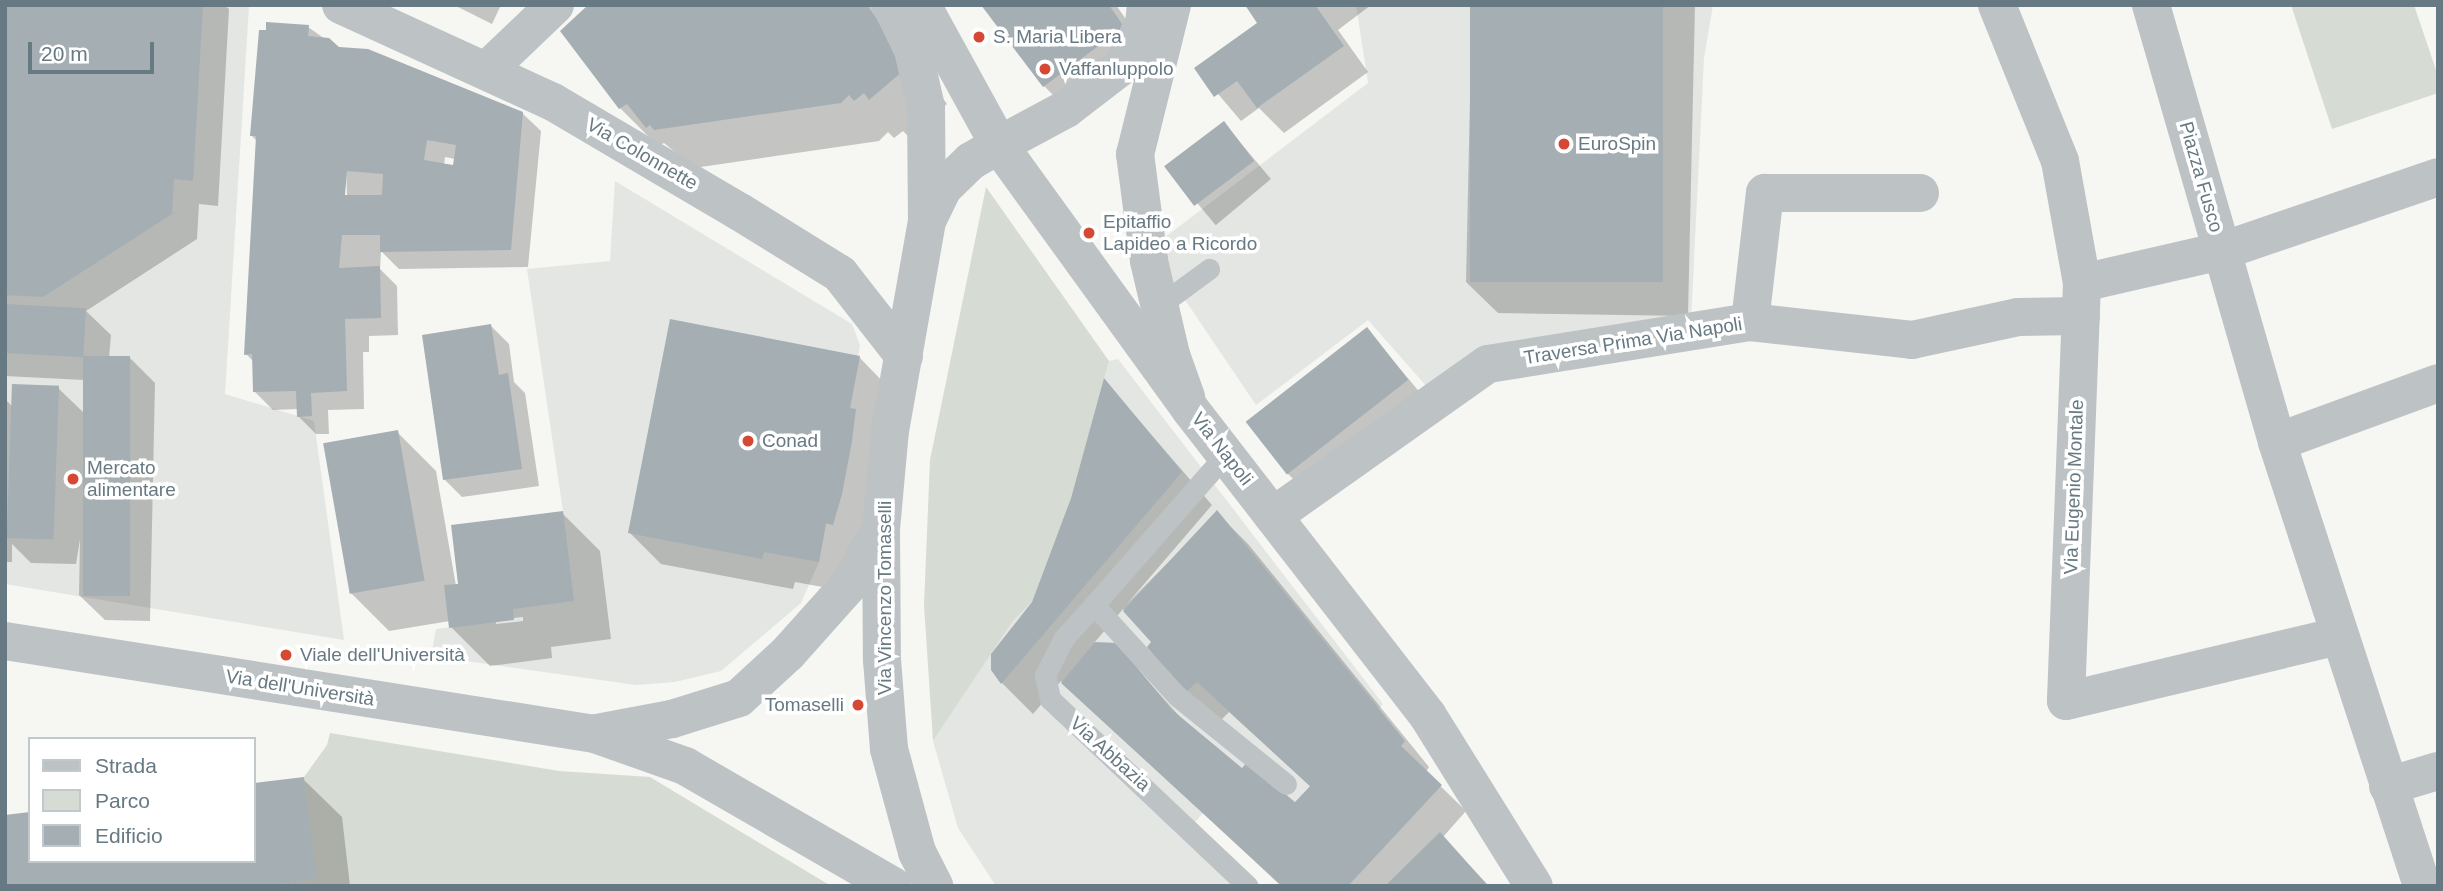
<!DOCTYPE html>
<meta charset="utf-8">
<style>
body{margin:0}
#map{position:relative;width:2443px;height:891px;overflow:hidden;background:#f6f6f3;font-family:Helvetica,sans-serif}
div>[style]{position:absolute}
.built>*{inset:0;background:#e4e6e4}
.green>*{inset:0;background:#d6dbd3}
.shadow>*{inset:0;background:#0003;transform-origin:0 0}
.building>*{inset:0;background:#a5aeb2;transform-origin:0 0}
.service>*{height:21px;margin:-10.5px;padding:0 10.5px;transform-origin:10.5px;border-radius:10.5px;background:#bdc2c5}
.minor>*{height:38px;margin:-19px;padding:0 19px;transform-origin:19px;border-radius:19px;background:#bdc2c5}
.tertiary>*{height:38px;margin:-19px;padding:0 19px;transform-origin:19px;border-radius:19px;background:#bdc2c5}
.dots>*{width:19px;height:19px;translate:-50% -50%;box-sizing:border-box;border:4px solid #fff;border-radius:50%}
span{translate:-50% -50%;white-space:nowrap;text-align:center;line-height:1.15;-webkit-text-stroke:7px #fff;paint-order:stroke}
.poi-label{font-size:19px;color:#677982}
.left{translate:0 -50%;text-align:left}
.right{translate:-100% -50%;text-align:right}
.street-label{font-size:19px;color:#677982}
.frame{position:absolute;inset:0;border:7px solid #677982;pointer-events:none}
.legend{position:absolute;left:28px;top:737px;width:228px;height:126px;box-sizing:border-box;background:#fff;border:2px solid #c2c9cd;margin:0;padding:9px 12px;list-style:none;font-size:21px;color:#677982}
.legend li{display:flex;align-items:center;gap:14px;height:35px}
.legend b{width:35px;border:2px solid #c2c9cd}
.scale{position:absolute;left:28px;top:42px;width:126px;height:32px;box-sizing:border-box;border:4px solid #677982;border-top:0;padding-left:9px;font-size:21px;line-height:24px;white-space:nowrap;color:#677982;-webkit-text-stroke:5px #fff;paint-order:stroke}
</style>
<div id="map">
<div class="built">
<div style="clip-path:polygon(5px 5px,249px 6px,225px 394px,314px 421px,344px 640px,5px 584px)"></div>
<div style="clip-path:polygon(1356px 5px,1713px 5px,1704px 58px,1691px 321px,1428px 388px,1368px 320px,1256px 405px,1158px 260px,1160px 241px,1368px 83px)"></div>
<div style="clip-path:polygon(615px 181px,852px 324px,860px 345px,850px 408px,852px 441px,833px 525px,826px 524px,819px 562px,801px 603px,721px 671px,675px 682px,636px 685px,431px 656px,436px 629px,514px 620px,513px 609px,563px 511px,527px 269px,610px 261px)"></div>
<div style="clip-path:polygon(1118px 359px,1383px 704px,1295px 802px,1247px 762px,1191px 827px,1246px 886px,996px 886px,958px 828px,933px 741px,1013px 621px,1032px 602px,1071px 498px,1109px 361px)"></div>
</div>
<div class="green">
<div style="clip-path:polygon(2291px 5px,2414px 5px,2438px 76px,2438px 93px,2332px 129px)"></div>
<div style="clip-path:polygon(986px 187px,1109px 361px,1071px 498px,1032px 602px,1013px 621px,933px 741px,924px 605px,930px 460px)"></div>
<div style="clip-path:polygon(330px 733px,559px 771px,650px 777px,831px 886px,268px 886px,316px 879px,304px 777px,327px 745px)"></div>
</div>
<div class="shadow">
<div style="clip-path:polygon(5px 5px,224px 5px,229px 9px,218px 206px,199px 204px,197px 239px,86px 311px,111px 335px,109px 358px,130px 358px,155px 383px,150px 621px,105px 620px,79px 595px,80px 539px,76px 564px,31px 563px,12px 544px,12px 562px,5px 562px,5px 399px,12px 406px,58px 388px,84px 413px,84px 380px,5px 376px)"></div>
<div style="clip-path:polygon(454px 5px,501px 5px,492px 24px)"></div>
<div style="clip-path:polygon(590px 5px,876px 5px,947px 104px,909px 137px,903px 131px,894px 138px,888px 132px,879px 141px,694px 168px,664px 143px,658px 146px,620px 108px)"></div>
<div style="clip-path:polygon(983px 5px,1116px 5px,1154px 59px,1075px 117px,1044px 86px)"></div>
<div style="clip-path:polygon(1247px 5px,1371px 5px,1338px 30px,1368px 72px,1284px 133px,1259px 108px,1241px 121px,1196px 68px,1260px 23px)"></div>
<div style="clip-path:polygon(1472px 5px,1695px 5px,1688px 316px,1498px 313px,1466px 282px)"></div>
<div style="clip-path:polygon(evenodd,308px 27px,338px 48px,522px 113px,541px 131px,528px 267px,399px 269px,381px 251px,380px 269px,397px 286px,398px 335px,369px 336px,369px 352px,363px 352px,364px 409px,328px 410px,329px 434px,316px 434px,298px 416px,298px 409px,273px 410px,255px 392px,254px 362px,246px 354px,257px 141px,252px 136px,308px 27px,445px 157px,455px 159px,454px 167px,444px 165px,445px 157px,308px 27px,346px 162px,347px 196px,343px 196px,346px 162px)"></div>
<div style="left:1224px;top:123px;width:73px;height:72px;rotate:50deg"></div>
<div style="clip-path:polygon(491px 326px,509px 344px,514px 382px,525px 393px,539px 486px,462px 497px,444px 479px)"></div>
<div style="clip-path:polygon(1367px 329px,1432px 407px,1313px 498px,1287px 473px)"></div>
<div style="clip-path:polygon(859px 357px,890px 389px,850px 592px,795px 582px,793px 589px,661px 564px,629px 532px)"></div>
<div style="clip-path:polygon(evenodd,1105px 381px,1212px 505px,1127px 604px,1217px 513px,1248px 544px,1429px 767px,1426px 772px,1466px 811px,1443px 837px,1489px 886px,1281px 886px,1061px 681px,1033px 714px,1002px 683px,993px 669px,1033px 603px,1073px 499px,1105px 381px,1123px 609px,1154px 642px,1187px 692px,1218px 723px,1229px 712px,1311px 787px,1295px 804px,1242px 771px,1188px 726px,1116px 645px,1094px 643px,1123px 609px)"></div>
<div style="clip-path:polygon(evenodd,397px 432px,436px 471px,456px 586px,562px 513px,600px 551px,611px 639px,551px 647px,552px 658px,490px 666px,451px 627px,450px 621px,389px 631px,351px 593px,397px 432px,523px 617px,523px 621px,496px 624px,496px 620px,523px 617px)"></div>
<div style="clip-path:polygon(303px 779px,342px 817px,350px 886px,5px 886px,30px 861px,254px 861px,254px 785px)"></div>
</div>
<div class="building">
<div style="clip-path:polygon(5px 5px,203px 5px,193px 181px,174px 179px,172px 214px,43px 297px,5px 295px)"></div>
<div style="clip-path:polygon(588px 5px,867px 5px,910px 65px,869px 100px,864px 93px,854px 101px,849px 95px,841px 103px,654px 130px,650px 125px,646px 128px,627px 104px,619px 109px,560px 31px)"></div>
<div style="clip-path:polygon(981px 5px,1109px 5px,1124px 27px,1043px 87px)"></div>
<div style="clip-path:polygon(1245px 5px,1315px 5px,1344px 46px,1257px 108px,1237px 81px,1214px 97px,1194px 68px,1257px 23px)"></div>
<div style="left:1470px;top:5px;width:193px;height:277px"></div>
<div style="clip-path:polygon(evenodd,266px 22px,309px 25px,308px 36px,329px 38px,339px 47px,368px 49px,523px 112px,511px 250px,380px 252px,380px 235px,342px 235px,339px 268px,380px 266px,381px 318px,345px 319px,347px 391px,311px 393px,312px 416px,297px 417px,296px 391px,253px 392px,252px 354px,244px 355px,256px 136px,250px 136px,259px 30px,266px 30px,266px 22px,427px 140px,456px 145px,453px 165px,424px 160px,427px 140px,266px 22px,347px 171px,383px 174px,382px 195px,345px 195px,347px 171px)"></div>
<div style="left:1224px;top:121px;width:50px;height:75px;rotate:53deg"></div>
<div style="left:5px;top:304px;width:81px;height:49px;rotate:3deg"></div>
<div style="clip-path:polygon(670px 319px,860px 356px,850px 408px,856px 409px,852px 441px,842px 494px,833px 525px,826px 523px,819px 562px,764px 552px,762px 559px,628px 533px)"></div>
<div style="clip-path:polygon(491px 324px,499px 375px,508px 373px,522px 469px,443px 480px,422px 335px)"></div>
<div style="left:1367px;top:327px;width:67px;height:154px;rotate:52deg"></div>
<div style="left:83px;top:356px;width:47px;height:240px"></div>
<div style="clip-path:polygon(1104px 378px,1182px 472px,1001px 684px,991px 670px,991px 654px,1032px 602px,1071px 498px)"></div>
<div style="left:12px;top:384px;width:47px;height:154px;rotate:2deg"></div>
<div style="left:398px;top:430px;width:153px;height:76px;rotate:80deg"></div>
<div style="clip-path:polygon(1217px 510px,1405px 741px,1401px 746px,1442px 785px,1348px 886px,1282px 886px,1061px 683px,1095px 642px,1117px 643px,1171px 709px,1242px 768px,1247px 762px,1295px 802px,1310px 786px,1197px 682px,1185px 693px,1147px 647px,1151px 642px,1123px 611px)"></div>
<div style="clip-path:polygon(563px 511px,574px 601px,513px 609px,514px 620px,449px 628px,444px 585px,458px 584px,451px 525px)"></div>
<div style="clip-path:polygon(304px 777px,317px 879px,268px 886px,5px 886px,5px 815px,30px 812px,30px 861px,254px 861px,254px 783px)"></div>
<div style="clip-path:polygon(1440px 832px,1488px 886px,1385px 886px)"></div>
</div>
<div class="service">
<div style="left:1160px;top:305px;width:61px;rotate:-36.3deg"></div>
<div style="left:1226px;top:454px;width:201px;rotate:131.2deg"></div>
<div style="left:1094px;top:605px;width:123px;rotate:47.6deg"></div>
<div style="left:1177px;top:696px;width:140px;rotate:38.9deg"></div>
<div style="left:1094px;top:605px;width:45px;rotate:132.3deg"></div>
<div style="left:1064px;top:638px;width:42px;rotate:117.2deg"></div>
<div style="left:1045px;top:675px;width:25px;rotate:78deg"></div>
<div style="left:1050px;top:699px;width:272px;rotate:43.4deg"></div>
</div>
<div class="minor">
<div style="left:341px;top:5px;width:233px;rotate:24.6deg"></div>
<div style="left:553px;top:102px;width:217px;rotate:30.5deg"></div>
<div style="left:740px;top:212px;width:118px;rotate:31.8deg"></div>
<div style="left:840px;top:274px;width:104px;rotate:52deg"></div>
<div style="left:1172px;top:5px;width:154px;rotate:103.9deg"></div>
<div style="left:1135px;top:154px;width:108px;rotate:82.5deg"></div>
<div style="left:1149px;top:261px;width:97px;rotate:76.8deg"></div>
<div style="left:1171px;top:355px;width:45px;rotate:70.3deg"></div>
<div style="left:1997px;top:5px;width:168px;rotate:68deg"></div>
<div style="left:2060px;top:161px;width:124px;rotate:79.8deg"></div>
<div style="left:2082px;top:283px;width:418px;rotate:92.2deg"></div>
<div style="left:2066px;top:701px;width:281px;rotate:-13.4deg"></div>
<div style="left:2151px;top:5px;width:455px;rotate:73.9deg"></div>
<div style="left:2277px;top:442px;width:467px;rotate:71.9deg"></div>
<div style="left:487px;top:70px;width:94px;rotate:-43.7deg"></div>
<div style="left:999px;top:145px;width:76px;rotate:-28.2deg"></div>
<div style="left:1066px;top:109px;width:71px;rotate:-37.5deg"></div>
<div style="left:1122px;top:66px;width:47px;rotate:-62.4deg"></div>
<div style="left:1144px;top:24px;width:19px;rotate:-84deg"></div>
<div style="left:2082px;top:283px;width:144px;rotate:-12.9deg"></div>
<div style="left:2222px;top:251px;width:228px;rotate:-18.9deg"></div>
<div style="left:1750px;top:322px;width:130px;rotate:-83.4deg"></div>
<div style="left:1765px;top:193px;width:155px"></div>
<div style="left:2277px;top:442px;width:171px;rotate:-20.1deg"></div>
<div style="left:1273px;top:516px;width:263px;rotate:-35.3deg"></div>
<div style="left:1488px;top:364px;width:265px;rotate:-9.1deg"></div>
<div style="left:1750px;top:322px;width:163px;rotate:6.3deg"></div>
<div style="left:1912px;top:340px;width:108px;rotate:-12.2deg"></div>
<div style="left:2018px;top:317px;width:63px;rotate:-0.9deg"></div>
<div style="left:2388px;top:786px;width:52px;rotate:-16.7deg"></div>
</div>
<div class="tertiary">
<div style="left:891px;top:5px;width:50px;rotate:63.9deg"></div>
<div style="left:913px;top:50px;width:58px;rotate:77.2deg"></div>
<div style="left:926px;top:107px;width:114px;rotate:89.5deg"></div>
<div style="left:927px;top:221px;width:212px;rotate:100deg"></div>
<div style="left:890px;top:430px;width:99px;rotate:95.2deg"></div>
<div style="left:881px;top:529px;width:131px;rotate:89.6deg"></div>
<div style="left:882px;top:660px;width:89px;rotate:85.5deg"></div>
<div style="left:889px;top:749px;width:107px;rotate:74.8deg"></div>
<div style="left:917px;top:852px;width:38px;rotate:63deg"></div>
<div style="left:922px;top:5px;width:160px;rotate:61.2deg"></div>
<div style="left:999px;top:145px;width:326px;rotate:54.1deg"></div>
<div style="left:1190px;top:409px;width:388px;rotate:52.2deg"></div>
<div style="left:1428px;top:716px;width:200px;rotate:58.1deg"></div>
<div style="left:927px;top:221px;width:37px;rotate:-64deg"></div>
<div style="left:943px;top:188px;width:39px;rotate:-44deg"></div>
<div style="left:971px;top:161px;width:32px;rotate:-30deg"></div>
<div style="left:5px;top:641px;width:597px;rotate:8.96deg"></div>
<div style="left:595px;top:734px;width:96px;rotate:19.6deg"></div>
<div style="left:685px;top:766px;width:240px;rotate:30deg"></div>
<div style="left:597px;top:733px;width:76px;rotate:-10.6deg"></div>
<div style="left:672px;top:719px;width:70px;rotate:-17.4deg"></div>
<div style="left:739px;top:698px;width:67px;rotate:-42.6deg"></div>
<div style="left:788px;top:653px;width:90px;rotate:-48.2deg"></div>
<div style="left:848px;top:586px;width:66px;rotate:-59.9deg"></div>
</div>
<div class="dots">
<div style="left:979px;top:37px;background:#d54834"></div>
<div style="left:1045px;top:69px;background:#d54834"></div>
<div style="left:1564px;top:144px;background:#d54834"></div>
<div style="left:1089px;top:233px;background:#d54834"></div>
<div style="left:748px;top:441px;background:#d54834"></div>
<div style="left:73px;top:479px;background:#d54834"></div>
<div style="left:286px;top:655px;background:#d54834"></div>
<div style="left:858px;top:705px;background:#d54834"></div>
</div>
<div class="poi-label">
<span class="left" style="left:993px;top:37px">S. Maria Libera</span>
<span class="left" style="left:1059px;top:69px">Vaffanluppolo</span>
<span class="left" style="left:1578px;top:144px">EuroSpin</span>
<span class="left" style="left:1103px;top:233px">Epitaffio<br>Lapideo a Ricordo</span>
<span class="left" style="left:762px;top:441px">Conad</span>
<span class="left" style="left:87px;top:479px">Mercato<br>alimentare</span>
<span class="left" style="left:300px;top:655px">Viale dell'Università</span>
<span class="right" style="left:844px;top:705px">Tomaselli</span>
</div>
<div class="street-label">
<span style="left:642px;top:154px;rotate:30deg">Via Colonnette</span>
<span style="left:2201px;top:177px;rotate:74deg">Piazza Fusco</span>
<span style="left:1633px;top:341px;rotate:-9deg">Traversa Prima Via Napoli</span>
<span style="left:1222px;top:449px;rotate:52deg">Via Napoli</span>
<span style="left:2074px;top:487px;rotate:-88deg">Via Eugenio Montale</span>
<span style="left:885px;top:598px;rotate:-90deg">Via Vincenzo Tomaselli</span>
<span style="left:300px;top:688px;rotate:9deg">Via dell'Università</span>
<span style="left:1110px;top:754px;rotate:42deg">Via Abbazia</span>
</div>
<div class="frame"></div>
<ul class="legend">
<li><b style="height:9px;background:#bdc2c5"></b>Strada</li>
<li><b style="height:19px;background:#d6dbd3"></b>Parco</li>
<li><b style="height:19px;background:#a5aeb2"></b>Edificio</li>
</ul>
<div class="scale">20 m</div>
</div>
